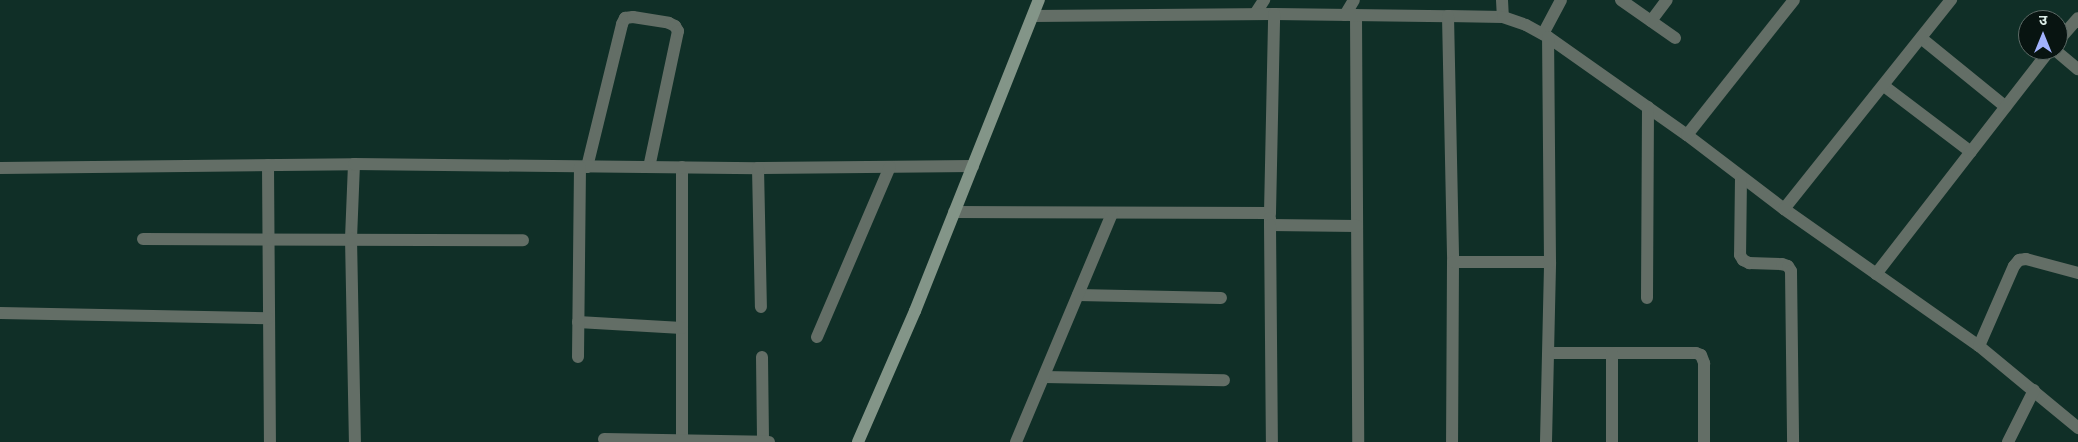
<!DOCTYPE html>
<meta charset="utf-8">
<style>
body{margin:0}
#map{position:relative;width:2078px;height:442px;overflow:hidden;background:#102f27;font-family:"Alegreya Sans","Noto Sans Devanagari",sans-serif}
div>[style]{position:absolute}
.street>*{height:12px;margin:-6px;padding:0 6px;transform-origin:6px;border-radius:6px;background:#636e66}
.secondary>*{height:12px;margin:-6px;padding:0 6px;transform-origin:6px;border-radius:6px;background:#839588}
span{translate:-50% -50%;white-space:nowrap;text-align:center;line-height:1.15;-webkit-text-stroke:4px #081411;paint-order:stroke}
.north{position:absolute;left:2018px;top:10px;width:50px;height:50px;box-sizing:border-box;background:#081411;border:1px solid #5d6b67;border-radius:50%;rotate:0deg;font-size:14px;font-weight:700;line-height:20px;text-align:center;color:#dcede7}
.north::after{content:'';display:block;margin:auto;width:18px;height:22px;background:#a2b2fd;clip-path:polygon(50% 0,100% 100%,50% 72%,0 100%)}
</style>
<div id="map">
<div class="street">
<div style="left:1502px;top:0;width:17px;rotate:87deg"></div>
<div style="left:1621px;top:0;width:66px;rotate:35.1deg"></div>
<div style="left:1255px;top:14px;width:17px;rotate:-57deg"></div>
<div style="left:1345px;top:15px;width:17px;rotate:-59deg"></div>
<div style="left:1356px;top:15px;width:427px;rotate:89.7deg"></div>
<div style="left:1033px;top:16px;width:241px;rotate:-0.5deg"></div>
<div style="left:1274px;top:14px;width:174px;rotate:0.7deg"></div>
<div style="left:1448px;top:16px;width:55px;rotate:1deg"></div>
<div style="left:1503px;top:17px;width:24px;rotate:19deg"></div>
<div style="left:1526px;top:25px;width:25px;rotate:29deg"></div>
<div style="left:1548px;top:37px;width:170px;rotate:35.2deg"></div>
<div style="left:1687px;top:135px;width:122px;rotate:37.3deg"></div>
<div style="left:1784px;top:209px;width:238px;rotate:35.1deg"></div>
<div style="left:1979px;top:346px;width:129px;rotate:39.6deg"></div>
<div style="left:1448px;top:16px;width:246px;rotate:88.8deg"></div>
<div style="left:1453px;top:262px;width:180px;rotate:90.3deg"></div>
<div style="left:1651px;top:21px;width:26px;rotate:-53deg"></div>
<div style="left:1543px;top:34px;width:38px;rotate:-62deg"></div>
<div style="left:1921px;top:38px;width:109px;rotate:39.1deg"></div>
<div style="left:2058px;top:41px;width:30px;rotate:-49deg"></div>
<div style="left:2055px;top:50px;width:30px;rotate:40deg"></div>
<div style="left:1884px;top:86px;width:109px;rotate:37.2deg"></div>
<div style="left:1687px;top:135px;width:172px;rotate:-51.6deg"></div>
<div style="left:354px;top:164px;width:74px;rotate:92.3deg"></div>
<div style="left:351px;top:238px;width:204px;rotate:88.9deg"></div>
<div style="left:268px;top:165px;width:277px;rotate:89.6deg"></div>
<div style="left:587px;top:167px;width:147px;rotate:-76.2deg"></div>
<div style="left:622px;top:24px;width:7px;rotate:-63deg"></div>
<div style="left:625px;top:18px;width:8px;rotate:-7deg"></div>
<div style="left:633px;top:17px;width:36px;rotate:9deg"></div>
<div style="left:669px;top:23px;width:7px;rotate:27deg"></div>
<div style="left:675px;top:26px;width:6px;rotate:59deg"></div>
<div style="left:678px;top:31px;width:139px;rotate:102deg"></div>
<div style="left:682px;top:167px;width:273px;rotate:90deg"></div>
<div style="left:0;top:168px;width:354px;rotate:-0.6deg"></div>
<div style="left:354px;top:164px;width:404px;rotate:0.6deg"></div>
<div style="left:758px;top:168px;width:215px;rotate:-0.5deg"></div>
<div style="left:758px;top:168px;width:139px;rotate:88.8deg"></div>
<div style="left:1741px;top:177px;width:78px;rotate:90.7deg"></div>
<div style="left:1740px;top:255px;width:6px;rotate:59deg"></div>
<div style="left:1743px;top:260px;width:7px;rotate:27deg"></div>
<div style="left:1749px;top:263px;width:33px;rotate:2deg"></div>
<div style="left:1782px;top:264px;width:6px;rotate:18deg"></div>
<div style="left:1788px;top:266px;width:6px;rotate:59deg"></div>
<div style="left:1791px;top:271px;width:171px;rotate:89.3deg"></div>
<div style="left:1784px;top:209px;width:268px;rotate:-51.4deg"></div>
<div style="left:954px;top:212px;width:316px;rotate:0.2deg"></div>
<div style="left:1270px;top:213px;width:199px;rotate:-88.8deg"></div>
<div style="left:1270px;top:218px;width:7px;rotate:90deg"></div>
<div style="left:1270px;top:225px;width:87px;rotate:0.7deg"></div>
<div style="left:1270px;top:225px;width:217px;rotate:89.5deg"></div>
<div style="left:143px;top:239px;width:380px;rotate:0.2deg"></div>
<div style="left:1453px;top:262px;width:97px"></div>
<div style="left:1876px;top:274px;width:284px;rotate:-52.2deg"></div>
<div style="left:1078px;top:295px;width:143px;rotate:1.2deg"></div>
<div style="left:1647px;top:298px;width:191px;rotate:-89.7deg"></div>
<div style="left:0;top:313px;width:268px;rotate:1.1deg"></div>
<div style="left:578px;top:322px;width:104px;rotate:3.3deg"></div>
<div style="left:817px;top:337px;width:185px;rotate:-66.8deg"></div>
<div style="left:1979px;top:346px;width:87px;rotate:-66.4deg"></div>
<div style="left:2014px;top:266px;width:8px;rotate:-50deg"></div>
<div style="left:2019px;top:260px;width:7px;rotate:-8deg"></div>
<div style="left:2026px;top:259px;width:54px;rotate:15.1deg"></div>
<div style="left:1549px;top:353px;width:147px"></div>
<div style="left:1696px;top:353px;width:5px;rotate:22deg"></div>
<div style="left:1701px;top:355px;width:9px;rotate:69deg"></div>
<div style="left:1704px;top:363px;width:79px;rotate:90deg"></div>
<div style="left:1612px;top:353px;width:89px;rotate:90deg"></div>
<div style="left:578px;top:357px;width:190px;rotate:-89.4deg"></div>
<div style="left:762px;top:357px;width:85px;rotate:89.3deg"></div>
<div style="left:1044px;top:377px;width:180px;rotate:1deg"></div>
<div style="left:604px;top:439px;width:165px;rotate:1deg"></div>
<div style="left:1016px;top:442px;width:247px;rotate:-67.2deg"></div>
<div style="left:1546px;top:442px;width:180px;rotate:-88.7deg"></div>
<div style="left:1550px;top:262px;width:225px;rotate:-90.5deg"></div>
<div style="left:2008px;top:442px;width:58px;rotate:-63.4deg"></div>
</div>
<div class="secondary">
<div style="left:858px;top:442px;width:143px;rotate:-66.5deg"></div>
<div style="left:915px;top:311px;width:335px;rotate:-68.3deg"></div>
</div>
<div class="north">उ</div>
</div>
